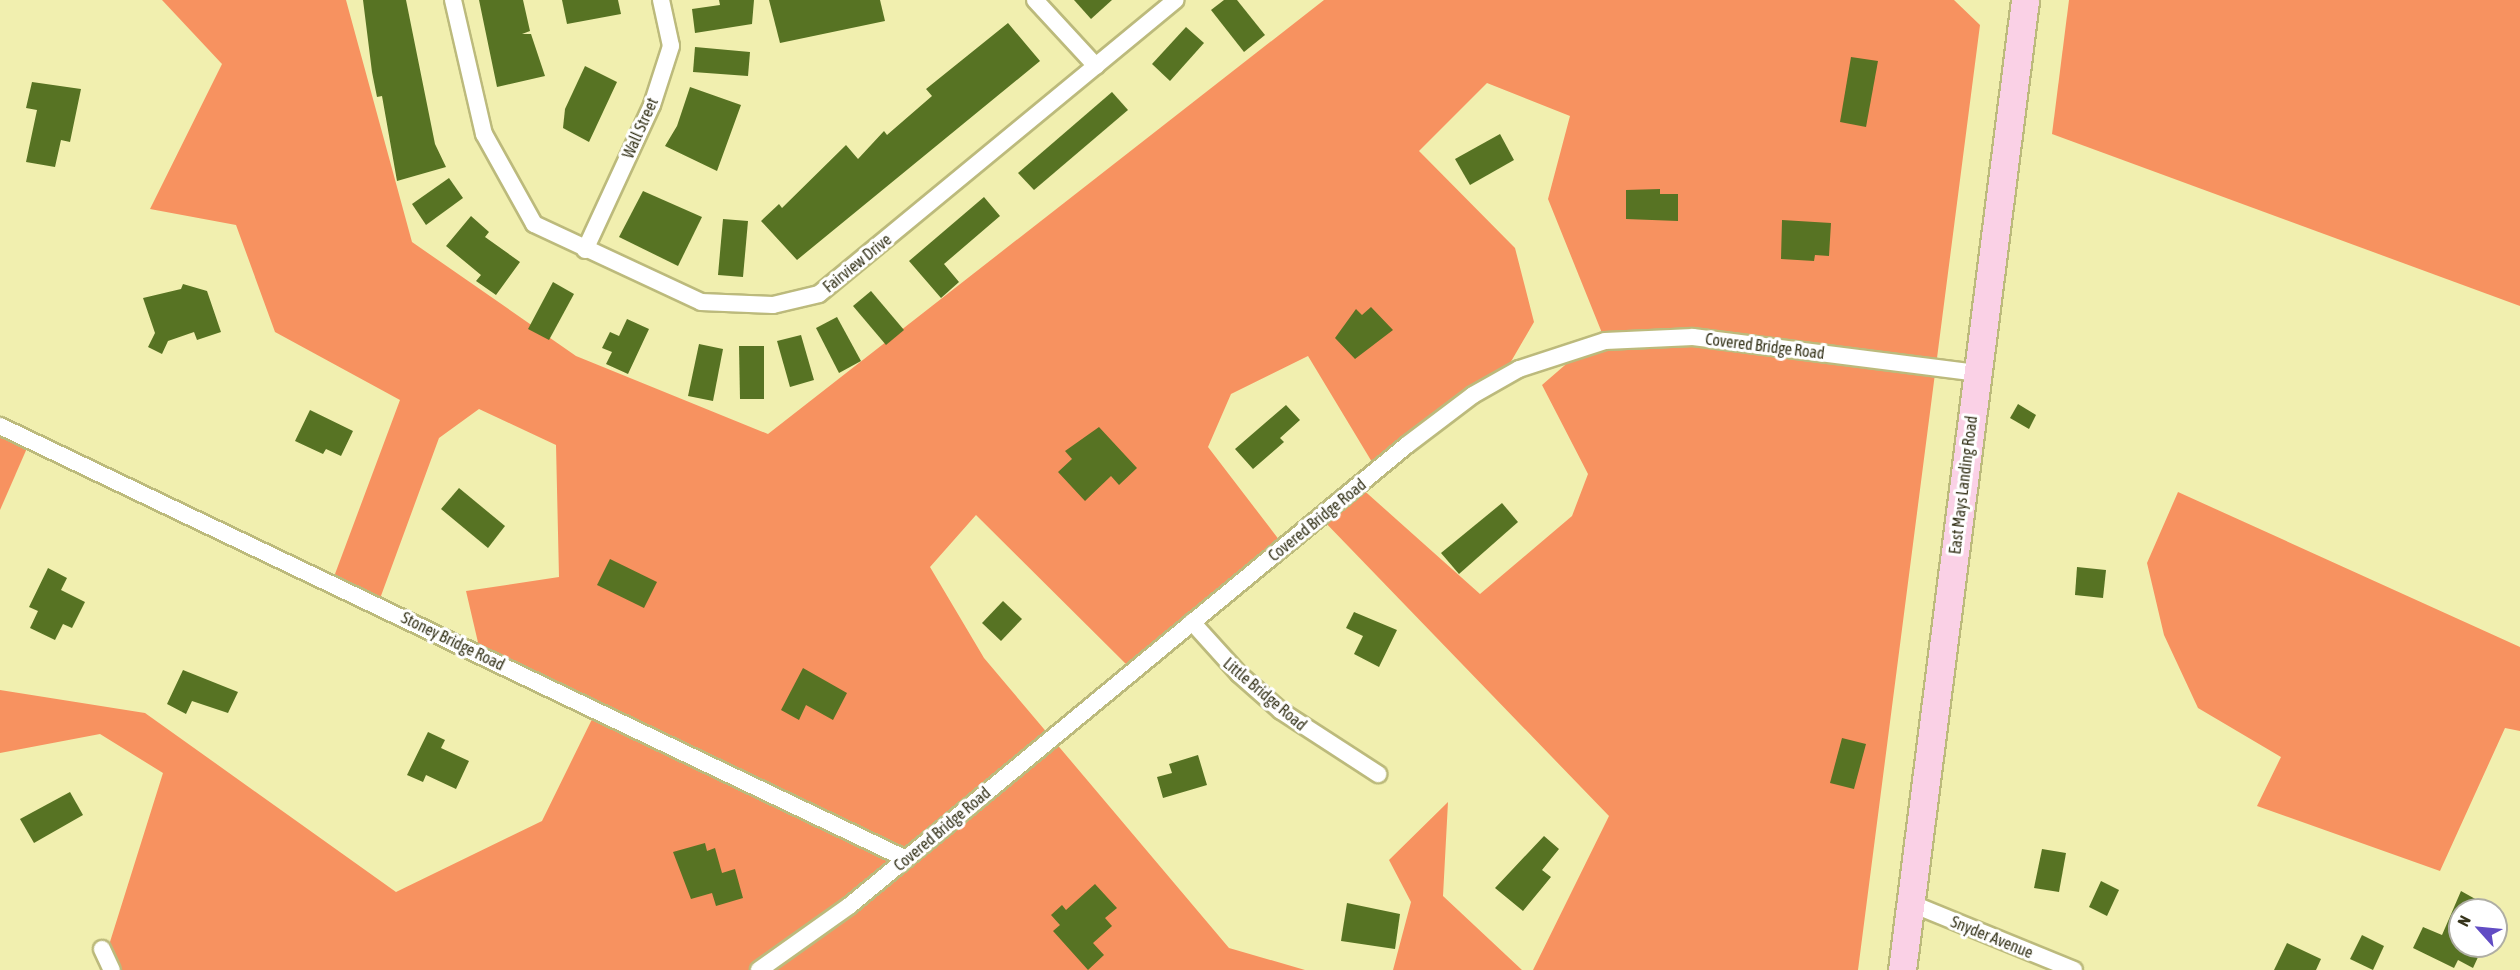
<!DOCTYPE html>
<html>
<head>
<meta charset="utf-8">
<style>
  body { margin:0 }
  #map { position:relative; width:2520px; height:970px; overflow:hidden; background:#f1efaf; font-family:"Asap Condensed",sans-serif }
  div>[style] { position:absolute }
  .forest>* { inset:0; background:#f79260 }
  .building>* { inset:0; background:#577323 }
  .roads { filter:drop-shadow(2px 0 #bcba7c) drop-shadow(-2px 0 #bcba7c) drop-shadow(0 2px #bcba7c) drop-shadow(0 -2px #bcba7c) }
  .minor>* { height:16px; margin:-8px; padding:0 8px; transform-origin:8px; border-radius:8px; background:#fff }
  .primary>* { height:27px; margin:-13.5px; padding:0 13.5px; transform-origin:13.5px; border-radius:13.5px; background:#fad1e6 }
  span { translate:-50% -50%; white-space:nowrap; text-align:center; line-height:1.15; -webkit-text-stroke:6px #fff; paint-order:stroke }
  .street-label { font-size:16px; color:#36341b }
  .north { position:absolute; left:2448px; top:898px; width:60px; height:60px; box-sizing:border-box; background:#fff; border:2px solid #afaea4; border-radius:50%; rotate:297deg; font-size:16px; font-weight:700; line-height:24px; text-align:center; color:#36341b }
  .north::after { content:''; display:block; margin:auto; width:21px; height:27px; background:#614cc4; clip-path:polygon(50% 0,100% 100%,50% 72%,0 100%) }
</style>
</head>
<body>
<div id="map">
  <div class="forest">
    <i style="clip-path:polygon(162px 0,346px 0,412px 242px,576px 356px,768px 434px,1324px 0,1954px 0,1980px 25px,1858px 970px,1533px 970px,1609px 816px,1320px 517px,1359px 486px,1480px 594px,1572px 516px,1588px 474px,1542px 385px,1602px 333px,1548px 199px,1570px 116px,1487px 83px,1419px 151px,1515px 248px,1534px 322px,1502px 377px,1378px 472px,1308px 356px,1231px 394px,1208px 447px,1280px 541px,1130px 668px,976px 515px,930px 567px,984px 658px,1229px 948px,1305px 970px,120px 970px,109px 945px,163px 773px,100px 734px,0 753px,0 690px,145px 713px,396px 892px,542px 821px,597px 709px,480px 651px,466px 591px,559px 577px,556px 445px,479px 409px,439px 438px,378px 604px,332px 582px,400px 400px,275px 332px,236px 225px,150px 209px,222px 64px)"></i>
    <i style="clip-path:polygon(2069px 0,2520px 0,2520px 306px,2052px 134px)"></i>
    <i style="clip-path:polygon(0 424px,31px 439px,0 510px)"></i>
    <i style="clip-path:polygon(2178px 492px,2520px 647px,2520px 731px,2505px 728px,2440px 871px,2257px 806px,2281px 757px,2198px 708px,2164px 635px,2147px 563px)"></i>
    <i style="clip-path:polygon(1448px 802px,1443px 896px,1522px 970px,1393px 970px,1411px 902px,1389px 860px)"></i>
  </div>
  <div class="building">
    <i style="clip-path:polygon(363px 0,406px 0,435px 144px,446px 167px,397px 181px,382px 96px,377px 97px,372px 72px)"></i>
    <i style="clip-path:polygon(479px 0,523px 0,530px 31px,522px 34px,531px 34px,545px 76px,497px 87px)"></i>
    <i style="clip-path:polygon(562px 0,618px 0,621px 14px,567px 24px)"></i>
    <i style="clip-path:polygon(719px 0,754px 0,752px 24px,695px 33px,692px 9px,720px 5px)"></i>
    <i style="clip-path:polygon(769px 0,880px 0,885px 21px,780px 43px)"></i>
    <i style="clip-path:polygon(1074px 0,1112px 0,1091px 19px)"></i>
    <i style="clip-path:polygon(1224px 0,1237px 0,1265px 35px,1244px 52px,1211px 10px)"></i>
    <i style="clip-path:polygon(1008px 23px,1040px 61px,797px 260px,761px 221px,779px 204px,782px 208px,846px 145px,858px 159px,884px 131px,887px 135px,932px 96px,926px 89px)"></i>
    <i style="clip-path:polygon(1186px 27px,1204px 43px,1170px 81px,1152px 64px)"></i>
    <i style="clip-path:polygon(695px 47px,750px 52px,748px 76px,693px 72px)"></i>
    <i style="clip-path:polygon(1851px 57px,1878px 61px,1866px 127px,1840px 122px)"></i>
    <i style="clip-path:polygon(585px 66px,617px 82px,589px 142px,563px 128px,565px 109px)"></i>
    <i style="clip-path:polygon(32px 82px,81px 89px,70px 142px,61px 140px,55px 167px,26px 162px,37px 110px,26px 108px)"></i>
    <i style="clip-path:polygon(690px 87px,741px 105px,717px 171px,665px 146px,677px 126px)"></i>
    <i style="clip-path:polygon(1112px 92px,1128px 110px,1034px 190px,1018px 173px)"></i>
    <i style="clip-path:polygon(1500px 134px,1514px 160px,1470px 185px,1455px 159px)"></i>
    <i style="clip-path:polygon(449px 178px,463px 198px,426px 225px,412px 204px)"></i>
    <i style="clip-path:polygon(1660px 189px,1660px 194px,1678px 194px,1678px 221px,1626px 219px,1626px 190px)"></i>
    <i style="clip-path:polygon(643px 191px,702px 217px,678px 266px,619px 237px)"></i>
    <i style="clip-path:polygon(984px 197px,1000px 216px,944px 264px,959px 282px,941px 298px,909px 261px)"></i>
    <i style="clip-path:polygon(471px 216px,489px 232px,485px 237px,520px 262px,496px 295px,476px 281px,481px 275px,446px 246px)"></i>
    <i style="clip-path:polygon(723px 219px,748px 221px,743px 277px,718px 275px)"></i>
    <i style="clip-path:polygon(1782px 220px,1831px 223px,1829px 256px,1815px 255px,1814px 261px,1781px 259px)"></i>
    <i style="clip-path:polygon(553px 282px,574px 294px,549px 340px,528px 329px)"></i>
    <i style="clip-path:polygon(183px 284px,207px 291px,221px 332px,197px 340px,194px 332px,168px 341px,162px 354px,148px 347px,155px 333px,143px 298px,181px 289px)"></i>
    <i style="clip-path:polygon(871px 291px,904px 330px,886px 345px,853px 306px)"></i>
    <i style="clip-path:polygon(1371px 307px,1393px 330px,1355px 359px,1335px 338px,1356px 309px,1362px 315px)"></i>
    <i style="clip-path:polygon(837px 317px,861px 361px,839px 373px,816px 328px)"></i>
    <i style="clip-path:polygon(627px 319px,649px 329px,628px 374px,606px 364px,612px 352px,602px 348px,610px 332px,619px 336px)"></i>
    <i style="clip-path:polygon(801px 335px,814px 380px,790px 387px,777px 341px)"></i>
    <i style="clip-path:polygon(699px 344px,723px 349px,713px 401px,688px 396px)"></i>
    <i style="clip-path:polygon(739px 346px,764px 346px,764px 399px,740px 399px)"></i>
    <i style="clip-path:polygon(2018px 404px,2036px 415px,2029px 429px,2010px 418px)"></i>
    <i style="clip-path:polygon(1286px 405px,1300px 420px,1280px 438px,1284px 442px,1253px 469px,1235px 449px)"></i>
    <i style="clip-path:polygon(310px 410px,353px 431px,341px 456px,326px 449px,323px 454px,295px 441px)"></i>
    <i style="clip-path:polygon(1099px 427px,1137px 468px,1119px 485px,1111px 476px,1085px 501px,1058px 472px,1072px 459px,1065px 451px)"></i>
    <i style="clip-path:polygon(459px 488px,505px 526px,488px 548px,441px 509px)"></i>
    <i style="clip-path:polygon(1502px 503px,1518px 522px,1459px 574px,1441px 553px)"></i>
    <i style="clip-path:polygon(610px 559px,657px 582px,644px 608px,597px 585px)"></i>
    <i style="clip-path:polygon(2077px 567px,2106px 570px,2103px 598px,2075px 595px)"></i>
    <i style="clip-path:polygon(48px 568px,67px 578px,61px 590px,85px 602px,72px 628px,63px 624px,55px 640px,30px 628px,38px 611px,29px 607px)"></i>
    <i style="clip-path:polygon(1003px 601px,1022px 619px,1001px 641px,982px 623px)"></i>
    <i style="clip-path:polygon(1354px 612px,1397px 630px,1379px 667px,1354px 654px,1363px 636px,1346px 628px)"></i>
    <i style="clip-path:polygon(803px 668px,847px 693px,833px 720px,806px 705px,799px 720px,781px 710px)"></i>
    <i style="clip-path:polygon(183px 670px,238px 692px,228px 713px,192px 701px,186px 714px,167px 704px)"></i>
    <i style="clip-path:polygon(428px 732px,445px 740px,441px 748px,469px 761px,456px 789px,426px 775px,423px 782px,407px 775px)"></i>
    <i style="clip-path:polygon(1842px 738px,1866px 744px,1854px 789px,1830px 783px)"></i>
    <i style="clip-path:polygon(1198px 755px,1207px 785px,1163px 798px,1157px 777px,1172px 773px,1169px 764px)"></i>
    <i style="clip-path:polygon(70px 792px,83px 815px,34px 843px,20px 819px)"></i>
    <i style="clip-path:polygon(1544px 836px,1559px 849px,1542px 870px,1551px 877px,1523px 911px,1495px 888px)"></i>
    <i style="clip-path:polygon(705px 843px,707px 851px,715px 848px,722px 873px,735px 869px,743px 898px,716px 906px,712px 893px,691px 899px,673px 852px)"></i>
    <i style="clip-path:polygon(2042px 849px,2066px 853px,2059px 892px,2034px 888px)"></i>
    <i style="clip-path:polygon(2101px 881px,2119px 890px,2107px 916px,2089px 907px)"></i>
    <i style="clip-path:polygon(1095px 884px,1117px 908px,1105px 918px,1112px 926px,1093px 943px,1104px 955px,1088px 970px,1053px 931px,1060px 925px,1051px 915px,1062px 905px,1066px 910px)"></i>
    <i style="clip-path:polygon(2461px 891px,2495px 910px,2460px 910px,2460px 946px,2479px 955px,2473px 968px,2458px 960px,2454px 968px,2413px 948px,2423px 927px,2442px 935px)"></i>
    <i style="clip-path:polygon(1347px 903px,1400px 914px,1395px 949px,1341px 941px)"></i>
    <i style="clip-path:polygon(2362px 935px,2384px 946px,2373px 970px,2350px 959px)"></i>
    <i style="clip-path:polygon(2287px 943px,2321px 959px,2316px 970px,2274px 970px)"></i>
  </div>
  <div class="roads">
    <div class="minor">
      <i style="left:453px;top:0;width:138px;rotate:77deg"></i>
      <i style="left:484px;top:134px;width:103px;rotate:60.9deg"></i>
      <i style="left:534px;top:224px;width:184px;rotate:25deg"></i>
      <i style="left:701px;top:302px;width:72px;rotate:2.4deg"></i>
      <i style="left:773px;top:305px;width:47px;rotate:-13.4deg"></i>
      <i style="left:819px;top:294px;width:462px;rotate:-39.5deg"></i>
      <i style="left:1035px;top:0;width:90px;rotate:47.3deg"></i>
      <i style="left:585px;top:250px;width:160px;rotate:-65.2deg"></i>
      <i style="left:652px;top:105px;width:62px;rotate:-72.1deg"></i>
      <i style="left:671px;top:46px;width:47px;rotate:-102.3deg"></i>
      <i style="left:0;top:426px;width:1004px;rotate:25.54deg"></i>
      <i style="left:1192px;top:622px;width:70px;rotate:47.9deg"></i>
      <i style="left:1239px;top:674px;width:56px;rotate:41.4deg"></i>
      <i style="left:1281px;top:711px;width:116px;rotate:33deg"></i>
      <i style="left:1910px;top:903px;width:177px;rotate:22.2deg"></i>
      <i style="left:102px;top:949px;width:23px;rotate:65deg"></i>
      <i style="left:759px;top:970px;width:110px;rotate:-35.4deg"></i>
      <i style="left:849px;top:906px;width:724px;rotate:-39.56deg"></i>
      <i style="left:1407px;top:445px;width:83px;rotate:-37.1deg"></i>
      <i style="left:1473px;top:395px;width:53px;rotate:-29.5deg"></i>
      <i style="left:1519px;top:369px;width:90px;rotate:-18deg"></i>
      <i style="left:1605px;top:341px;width:88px;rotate:-2.6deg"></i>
      <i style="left:1693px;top:337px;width:286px;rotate:7.2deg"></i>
    </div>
    <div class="primary">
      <i style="left:1902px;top:970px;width:978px;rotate:-82.77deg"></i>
    </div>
  </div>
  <div class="street-label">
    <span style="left:640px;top:128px;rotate:-66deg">Wall Street</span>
    <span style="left:857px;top:263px;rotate:-39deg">Fairview Drive</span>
    <span style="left:1765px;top:346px;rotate:7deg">Covered Bridge Road</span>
    <span style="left:1963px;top:485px;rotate:-83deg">East Mays Landing Road</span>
    <span style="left:1317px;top:520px;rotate:-39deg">Covered Bridge Road</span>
    <span style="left:453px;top:641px;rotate:26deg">Stoney Bridge Road</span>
    <span style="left:1265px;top:694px;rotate:40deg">Little Bridge Road</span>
    <span style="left:942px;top:829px;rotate:-40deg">Covered Bridge Road</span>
    <span style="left:1992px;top:937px;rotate:22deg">Snyder Avenue</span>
  </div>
  <div class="north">N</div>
</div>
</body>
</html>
